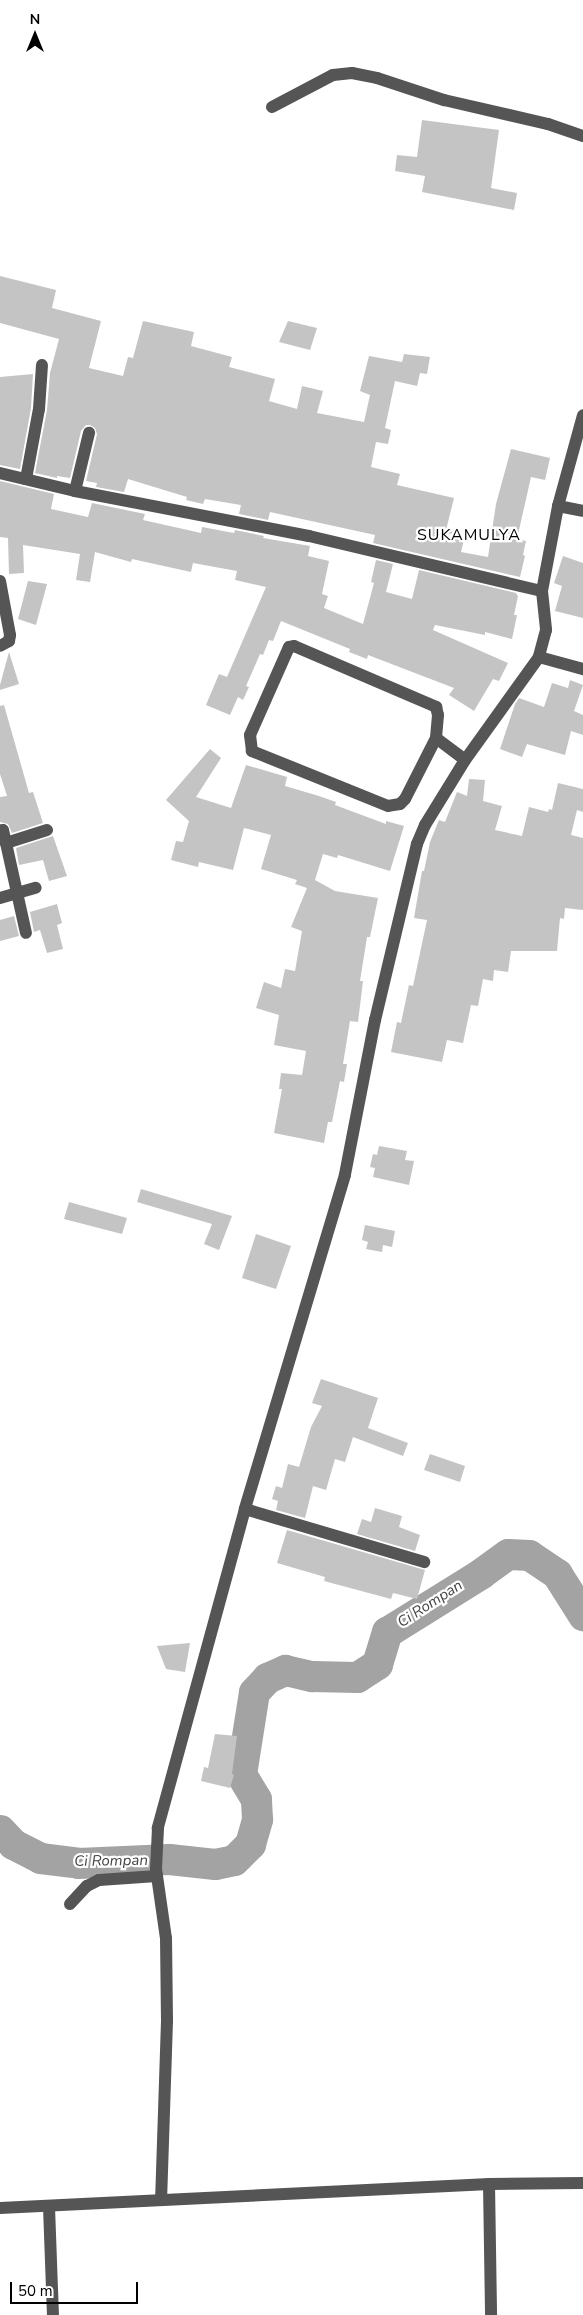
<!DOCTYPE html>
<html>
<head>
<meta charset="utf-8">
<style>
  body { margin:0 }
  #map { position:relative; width:583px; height:2315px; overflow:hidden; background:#fff; font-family:"Nunito Sans",sans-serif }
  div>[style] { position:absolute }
  .river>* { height:31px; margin:-15.5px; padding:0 15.5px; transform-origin:15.5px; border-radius:15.5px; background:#a3a3a3 }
  .building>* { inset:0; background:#c4c4c4 }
  .minor>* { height:12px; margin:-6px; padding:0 6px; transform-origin:6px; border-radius:6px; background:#555 }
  span { translate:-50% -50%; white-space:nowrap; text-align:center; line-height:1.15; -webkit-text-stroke:4.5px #fff; paint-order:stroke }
  .water-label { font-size:15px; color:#444; font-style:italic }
  .quarter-label { font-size:16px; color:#000; letter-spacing:1px }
  .north { position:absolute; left:10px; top:10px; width:50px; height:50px; -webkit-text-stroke:4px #fff; paint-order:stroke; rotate:0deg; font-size:14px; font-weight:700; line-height:20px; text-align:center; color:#000 }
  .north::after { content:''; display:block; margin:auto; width:18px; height:22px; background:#000; clip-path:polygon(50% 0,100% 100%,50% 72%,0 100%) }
  .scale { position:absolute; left:10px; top:2282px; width:128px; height:22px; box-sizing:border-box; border:2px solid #000; border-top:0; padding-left:6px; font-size:15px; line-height:18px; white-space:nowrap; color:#000; -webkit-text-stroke:4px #fff; paint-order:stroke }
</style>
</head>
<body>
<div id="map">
  <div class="river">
    <i style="left:0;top:1830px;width:19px;rotate:47deg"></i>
    <i style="left:13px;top:1844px;width:30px;rotate:27deg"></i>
    <i style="left:40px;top:1858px;width:38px;rotate:7deg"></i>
    <i style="left:78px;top:1863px;width:91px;rotate:-2.5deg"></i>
    <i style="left:169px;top:1859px;width:46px;rotate:6.2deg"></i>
    <i style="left:215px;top:1864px;width:19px;rotate:-12deg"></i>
    <i style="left:234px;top:1860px;width:23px;rotate:-45deg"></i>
    <i style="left:250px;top:1844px;width:26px;rotate:-74deg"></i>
    <i style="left:257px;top:1819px;width:20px;rotate:-93deg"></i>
    <i style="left:256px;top:1799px;width:29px;rotate:-121deg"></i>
    <i style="left:241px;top:1774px;width:83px;rotate:-81deg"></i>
    <i style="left:254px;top:1692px;width:19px;rotate:-47deg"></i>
    <i style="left:267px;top:1678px;width:20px;rotate:-24deg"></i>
    <i style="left:285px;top:1670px;width:28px;rotate:13deg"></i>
    <i style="left:312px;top:1676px;width:45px;rotate:1.3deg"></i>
    <i style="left:357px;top:1677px;width:24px;rotate:-33deg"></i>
    <i style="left:377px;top:1664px;width:34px;rotate:-73deg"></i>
    <i style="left:387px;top:1632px;width:110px;rotate:-31.9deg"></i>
    <i style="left:480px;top:1574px;width:34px;rotate:-36deg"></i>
    <i style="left:508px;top:1554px;width:21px;rotate:3deg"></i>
    <i style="left:529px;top:1555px;width:34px;rotate:34deg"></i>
    <i style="left:557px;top:1574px;width:49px;rotate:57.6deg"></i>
  </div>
  <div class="building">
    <i style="clip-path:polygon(422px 120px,499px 130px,491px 188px,517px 193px,514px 210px,422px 192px,425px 176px,395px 171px,397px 155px,417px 157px)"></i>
    <i style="clip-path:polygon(0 276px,56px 290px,52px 308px,101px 321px,89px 368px,123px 376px,128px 357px,133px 358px,143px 321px,194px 332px,191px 346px,232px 357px,229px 367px,275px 379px,269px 401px,297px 409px,302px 386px,323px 391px,317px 413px,364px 422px,370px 395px,360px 391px,369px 356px,402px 362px,404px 354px,430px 357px,427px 374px,420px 373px,417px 386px,395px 381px,385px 428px,391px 430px,388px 444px,376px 442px,371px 467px,400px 474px,397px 485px,454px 498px,446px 530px,465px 535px,461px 552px,488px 557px,496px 504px,511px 449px,550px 458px,545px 480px,531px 477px,517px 539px,526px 541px,523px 555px,525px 556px,520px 577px,373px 543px,375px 535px,270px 512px,268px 520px,239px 514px,241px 505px,205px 499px,203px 504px,186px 500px,187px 497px,128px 479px,124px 492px,96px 487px,97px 483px,86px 481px,97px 434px,95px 428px,90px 425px,86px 425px,81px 431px,70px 478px,57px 476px,57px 478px,35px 473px,47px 410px,50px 373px,59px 339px,0 323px)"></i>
    <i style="clip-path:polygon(288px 321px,317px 328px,310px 350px,279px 342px)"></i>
    <i style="clip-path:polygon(33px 374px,31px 408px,20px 469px,0 465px,0 377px)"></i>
    <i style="clip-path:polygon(0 481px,54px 494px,51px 509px,88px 517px,92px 503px,145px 514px,143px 520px,201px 533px,202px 527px,234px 533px,235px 530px,264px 536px,263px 538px,310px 546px,308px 556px,329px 561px,322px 594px,328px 596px,324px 608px,363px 624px,374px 583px,371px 582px,376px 560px,393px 564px,386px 592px,412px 599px,419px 570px,516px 593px,518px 596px,514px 615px,517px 615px,512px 639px,485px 632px,485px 635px,435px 625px,433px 630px,508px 663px,499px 681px,493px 679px,474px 711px,449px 695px,454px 688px,368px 655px,367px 659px,349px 652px,350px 649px,281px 621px,273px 641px,269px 640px,263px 655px,260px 654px,246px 686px,249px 687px,243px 700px,238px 697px,230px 715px,206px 705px,219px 674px,227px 677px,266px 587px,235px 580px,237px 571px,193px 563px,191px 572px,132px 559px,131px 562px,95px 552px,90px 582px,76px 580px,80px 554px,23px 545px,24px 573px,9px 574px,8px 538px,0 537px)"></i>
    <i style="clip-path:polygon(563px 556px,583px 563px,583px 618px,555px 611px,562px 586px,554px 583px)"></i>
    <i style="clip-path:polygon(28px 581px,47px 584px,36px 625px,18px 619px)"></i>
    <i style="clip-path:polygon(9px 652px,19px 684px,0 690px,0 685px)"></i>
    <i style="clip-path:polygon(570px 680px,583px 685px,574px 711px,583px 715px,583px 735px,571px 731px,565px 755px,527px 744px,522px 757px,500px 749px,515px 704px,519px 698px,544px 707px,552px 683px,568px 688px)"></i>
    <i style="clip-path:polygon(4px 705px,29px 793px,33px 792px,43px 823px,12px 833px,8px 824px,0 822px,0 797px,7px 796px,0 774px,0 706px)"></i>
    <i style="clip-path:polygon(210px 749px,221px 758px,196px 797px,231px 808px,246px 765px,287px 777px,285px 786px,319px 796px,336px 802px,335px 805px,386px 824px,386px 821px,404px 826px,390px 871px,338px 855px,337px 858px,323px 854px,315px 880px,335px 891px,378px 898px,370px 937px,367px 937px,360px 981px,363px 981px,358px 1022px,350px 1021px,343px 1064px,347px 1064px,344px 1082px,340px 1081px,332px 1122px,328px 1122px,324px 1143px,274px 1133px,282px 1089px,279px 1089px,281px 1073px,302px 1075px,306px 1051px,274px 1045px,279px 1015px,256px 1008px,264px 982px,281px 988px,285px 969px,295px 971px,302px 931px,291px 927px,307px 888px,295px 884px,297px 880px,261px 869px,271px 835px,244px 828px,233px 870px,199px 862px,198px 867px,171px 860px,176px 841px,183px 842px,189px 821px,166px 800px)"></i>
    <i style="clip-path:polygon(469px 779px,485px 780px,483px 801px,502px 806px,495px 830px,522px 836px,529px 807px,548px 812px,549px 809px,552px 810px,558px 783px,583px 789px,583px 812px,577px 810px,571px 835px,583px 838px,583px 910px,565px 908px,564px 919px,560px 918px,557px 951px,511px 951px,508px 972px,494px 970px,493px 981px,483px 979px,478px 1006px,471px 1005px,463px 1043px,447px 1040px,442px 1062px,391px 1052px,397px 1022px,401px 1023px,409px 985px,413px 986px,427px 920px,414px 918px,422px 871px,424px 871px,430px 842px,439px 820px,445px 822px,457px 792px,467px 796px)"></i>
    <i style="clip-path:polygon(53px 836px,67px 876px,49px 881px,43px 860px,19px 865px,16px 848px)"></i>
    <i style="clip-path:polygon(57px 904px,62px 923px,57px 925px,63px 949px,47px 953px,40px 930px,34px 932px,30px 912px)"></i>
    <i style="clip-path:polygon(14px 916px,19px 936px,0 941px,0 920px)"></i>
    <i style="clip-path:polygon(379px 1146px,407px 1151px,405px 1160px,414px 1161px,409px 1185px,373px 1177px,375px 1168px,370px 1167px,373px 1154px,377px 1155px)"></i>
    <i style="clip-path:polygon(141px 1189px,232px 1216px,219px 1250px,204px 1244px,212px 1224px,137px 1202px)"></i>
    <i style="clip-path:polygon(69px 1202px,127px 1218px,122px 1234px,64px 1219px)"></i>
    <i style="clip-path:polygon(365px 1225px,395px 1231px,392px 1247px,383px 1245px,382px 1252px,366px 1249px,368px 1242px,362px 1240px)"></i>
    <i style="clip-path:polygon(256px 1234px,291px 1246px,276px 1289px,242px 1278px)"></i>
    <i style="clip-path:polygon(321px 1379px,378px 1398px,368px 1428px,408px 1443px,403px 1456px,353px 1437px,345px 1462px,335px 1459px,326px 1490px,313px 1486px,305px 1518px,276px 1510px,278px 1501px,272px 1499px,276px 1486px,282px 1488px,288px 1464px,299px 1467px,311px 1427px,322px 1406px,312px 1403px)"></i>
    <i style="clip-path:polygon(430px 1454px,465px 1466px,460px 1482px,424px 1470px)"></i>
    <i style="clip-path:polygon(375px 1508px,402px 1516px,399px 1527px,420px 1535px,415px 1551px,357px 1534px,362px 1519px,371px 1522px)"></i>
    <i style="clip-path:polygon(287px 1530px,425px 1570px,417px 1599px,393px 1593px,391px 1599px,324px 1581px,325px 1577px,277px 1563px)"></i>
    <i style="clip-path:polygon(190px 1643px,185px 1672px,166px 1669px,157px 1646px)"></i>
    <i style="clip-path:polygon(215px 1734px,237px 1736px,232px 1774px,234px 1775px,230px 1788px,201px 1781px,204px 1767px,208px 1768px)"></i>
  </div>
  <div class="minor">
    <i style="left:272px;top:107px;width:69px;rotate:-27.7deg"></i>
    <i style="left:333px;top:75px;width:19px;rotate:-6deg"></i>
    <i style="left:352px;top:73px;width:25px;rotate:11deg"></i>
    <i style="left:377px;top:78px;width:71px;rotate:18.2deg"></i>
    <i style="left:444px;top:100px;width:107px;rotate:13deg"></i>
    <i style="left:548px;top:124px;width:37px;rotate:19deg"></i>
    <i style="left:0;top:473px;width:77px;rotate:13.5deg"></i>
    <i style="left:75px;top:491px;width:238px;rotate:10.9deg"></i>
    <i style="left:309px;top:536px;width:239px;rotate:13.3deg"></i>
    <i style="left:542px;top:591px;width:39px;rotate:84deg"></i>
    <i style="left:546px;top:630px;width:28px;rotate:105deg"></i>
    <i style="left:539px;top:657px;width:127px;rotate:125.7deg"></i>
    <i style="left:465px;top:760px;width:76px;rotate:121.6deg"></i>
    <i style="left:425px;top:825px;width:21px;rotate:113deg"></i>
    <i style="left:417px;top:844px;width:181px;rotate:103.4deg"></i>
    <i style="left:375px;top:1020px;width:158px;rotate:101deg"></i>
    <i style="left:345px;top:1175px;width:349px;rotate:106.7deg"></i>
    <i style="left:245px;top:1509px;width:331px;rotate:105.3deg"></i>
    <i style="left:158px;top:1828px;width:41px;rotate:92.8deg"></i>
    <i style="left:156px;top:1869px;width:70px;rotate:81.8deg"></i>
    <i style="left:166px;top:1938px;width:83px;rotate:89.3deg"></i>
    <i style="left:167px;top:2021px;width:178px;rotate:91.9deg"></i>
    <i style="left:26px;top:479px;width:71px;rotate:-79.5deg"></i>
    <i style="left:39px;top:409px;width:44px;rotate:-86.1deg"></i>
    <i style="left:75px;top:491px;width:60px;rotate:-76.4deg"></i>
    <i style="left:558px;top:506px;width:25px;rotate:11deg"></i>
    <i style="left:0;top:581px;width:55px;rotate:79.5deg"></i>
    <i style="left:10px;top:635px;width:6px;rotate:99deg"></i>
    <i style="left:9px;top:641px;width:10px;rotate:151deg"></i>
    <i style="left:542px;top:591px;width:86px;rotate:-79.3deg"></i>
    <i style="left:558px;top:506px;width:94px;rotate:-74.6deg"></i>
    <i style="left:294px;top:646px;width:155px;rotate:23.2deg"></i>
    <i style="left:436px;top:707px;width:8px;rotate:76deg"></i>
    <i style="left:438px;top:715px;width:23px;rotate:95deg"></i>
    <i style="left:436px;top:738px;width:68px;rotate:116.9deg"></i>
    <i style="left:405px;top:799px;width:7px;rotate:135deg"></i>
    <i style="left:400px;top:804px;width:12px;rotate:171deg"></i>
    <i style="left:388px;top:806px;width:147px;rotate:-158deg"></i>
    <i style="left:252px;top:751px;width:16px;rotate:-97deg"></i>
    <i style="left:250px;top:735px;width:96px;rotate:-66.1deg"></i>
    <i style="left:289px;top:647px;width:5px;rotate:-11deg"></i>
    <i style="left:539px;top:657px;width:46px;rotate:15.3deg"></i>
    <i style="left:436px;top:738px;width:36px;rotate:37deg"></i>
    <i style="left:0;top:831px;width:3px;rotate:-18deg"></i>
    <i style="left:3px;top:830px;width:13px;rotate:77deg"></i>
    <i style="left:6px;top:843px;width:43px;rotate:-17.6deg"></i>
    <i style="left:6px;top:843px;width:92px;rotate:77.5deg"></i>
    <i style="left:0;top:898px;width:37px;rotate:-16deg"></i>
    <i style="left:245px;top:1509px;width:187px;rotate:16.5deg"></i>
    <i style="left:70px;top:1904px;width:25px;rotate:-47deg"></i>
    <i style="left:87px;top:1886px;width:13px;rotate:-27deg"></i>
    <i style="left:99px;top:1880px;width:58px;rotate:-3.9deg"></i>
    <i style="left:489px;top:2184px;width:131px;rotate:89.1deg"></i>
    <i style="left:49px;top:2207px;width:108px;rotate:87.9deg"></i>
    <i style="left:0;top:2208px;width:490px;rotate:-2.8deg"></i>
    <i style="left:489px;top:2184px;width:94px;rotate:-0.6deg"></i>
  </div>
  <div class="water-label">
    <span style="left:430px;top:1604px;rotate:-33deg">Ci Rompan</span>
    <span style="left:111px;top:1861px;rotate:-1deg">Ci Rompan</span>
  </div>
  <div class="quarter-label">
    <span style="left:469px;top:535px">SUKAMULYA</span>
  </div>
  <div class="north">N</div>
  <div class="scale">50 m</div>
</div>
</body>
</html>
